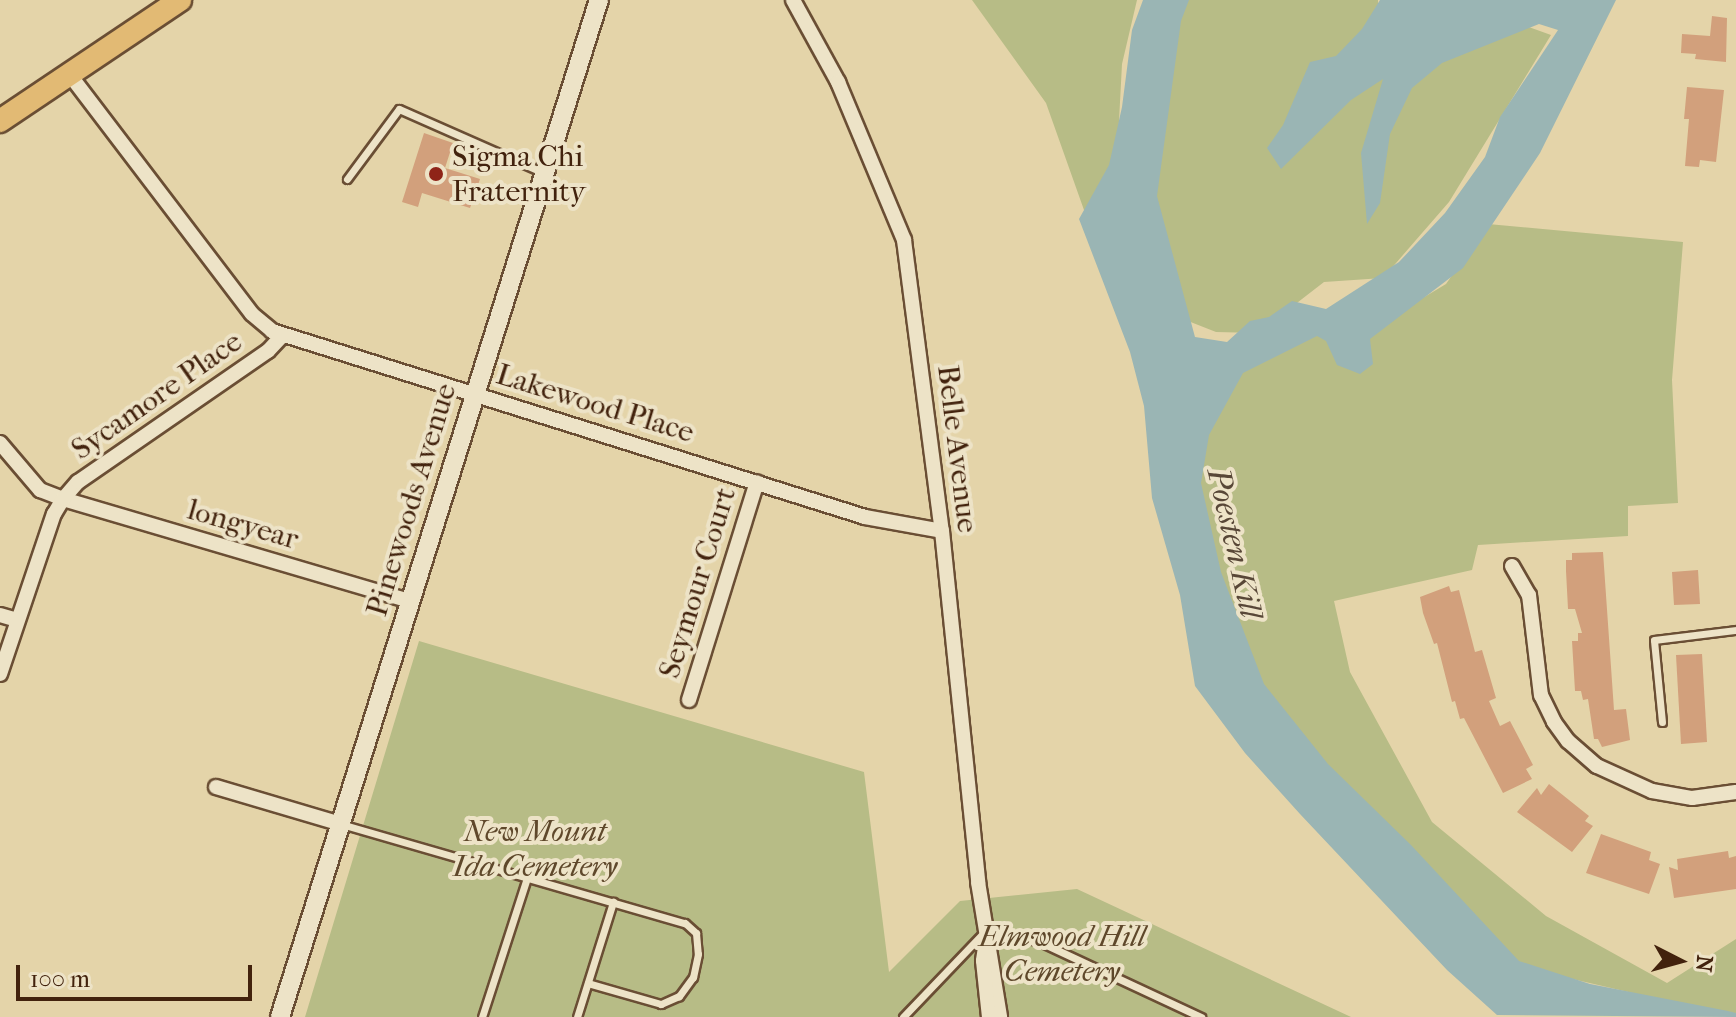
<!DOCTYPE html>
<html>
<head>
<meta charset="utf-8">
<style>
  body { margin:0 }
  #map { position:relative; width:1736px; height:1017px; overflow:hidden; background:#e4d4a9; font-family:"IM FELL French Canon",serif }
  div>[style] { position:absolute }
  .green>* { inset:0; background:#b7bc86 }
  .water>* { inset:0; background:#9ab5b4 }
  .building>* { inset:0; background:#d2a07c }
  .roads { filter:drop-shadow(2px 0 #6a4e34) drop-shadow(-2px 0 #6a4e34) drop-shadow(0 2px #6a4e34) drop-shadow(0 -2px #6a4e34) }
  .service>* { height:7px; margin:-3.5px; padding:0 3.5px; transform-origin:3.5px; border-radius:3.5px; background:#ede3c7 }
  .minor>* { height:14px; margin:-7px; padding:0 7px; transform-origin:7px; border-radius:7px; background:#ede3c7 }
  .tertiary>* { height:18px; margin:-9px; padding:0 9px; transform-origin:9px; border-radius:9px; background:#ede3c7 }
  .primary>* { height:22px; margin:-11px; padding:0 11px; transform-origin:11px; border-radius:11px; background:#e2ba74 }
  .dots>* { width:22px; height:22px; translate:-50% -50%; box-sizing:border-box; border:4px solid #ede3c7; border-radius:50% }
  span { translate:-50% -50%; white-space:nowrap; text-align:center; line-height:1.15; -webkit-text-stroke:8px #ede3c7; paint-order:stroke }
  .poi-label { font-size:30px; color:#42220d }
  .left { translate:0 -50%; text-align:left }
  .street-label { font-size:30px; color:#42220d }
  .park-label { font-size:30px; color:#5f482b; font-style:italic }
  .water-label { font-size:32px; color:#584737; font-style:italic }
  .north { position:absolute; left:1640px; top:921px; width:80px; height:80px; -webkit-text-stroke:6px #ede3c7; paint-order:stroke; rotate:96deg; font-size:22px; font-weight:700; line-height:32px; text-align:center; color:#42220d }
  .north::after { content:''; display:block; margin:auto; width:28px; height:36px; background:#42220d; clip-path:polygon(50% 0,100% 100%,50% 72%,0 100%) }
  .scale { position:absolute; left:16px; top:965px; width:236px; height:36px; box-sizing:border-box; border:4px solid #42220d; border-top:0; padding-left:10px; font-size:24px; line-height:28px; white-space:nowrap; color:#42220d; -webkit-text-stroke:6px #ede3c7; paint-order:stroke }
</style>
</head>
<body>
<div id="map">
  <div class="green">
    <i style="clip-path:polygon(972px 0,1137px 0,1122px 64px,1116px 178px,1117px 303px,1046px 103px)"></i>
    <i style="clip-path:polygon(1186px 0,1378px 0,1381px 76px,1526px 26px,1551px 35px,1449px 202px,1383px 278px,1324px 282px,1258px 333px,1216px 332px,1155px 308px,1157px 134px,1174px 27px)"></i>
    <i style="clip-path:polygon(1488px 224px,1683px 242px,1672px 380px,1678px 503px,1628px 506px,1628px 536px,1478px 545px,1472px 570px,1334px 601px,1350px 672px,1432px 822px,1546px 916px,1667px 983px,1736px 939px,1736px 1017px,1508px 964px,1348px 804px,1257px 678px,1219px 583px,1198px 485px,1203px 432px,1239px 370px,1317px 333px,1368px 331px,1446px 284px)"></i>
    <i style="clip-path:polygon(419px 641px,864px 772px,889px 972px,960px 901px,1077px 889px,1351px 1017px,305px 1017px)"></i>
  </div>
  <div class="water">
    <i style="clip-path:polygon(1143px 0,1189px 0,1181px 21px,1157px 196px,1195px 337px,1227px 342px,1250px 321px,1269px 317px,1292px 301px,1326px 309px,1399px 262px,1445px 213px,1485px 157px,1500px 117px,1558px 30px,1539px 24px,1442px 63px,1412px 88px,1390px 134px,1380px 203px,1367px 224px,1361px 153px,1383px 79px,1351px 100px,1281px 169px,1267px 148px,1283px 125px,1310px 62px,1336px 56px,1362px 29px,1380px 0,1616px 0,1540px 153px,1463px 268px,1370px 339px,1373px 364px,1360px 374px,1337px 365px,1326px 341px,1317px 336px,1243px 373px,1209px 435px,1201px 483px,1221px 572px,1264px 684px,1328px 764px,1411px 845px,1519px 961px,1590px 984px,1728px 1011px,1736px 1013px,1736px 1017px,1497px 1015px,1447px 970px,1300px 814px,1245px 753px,1195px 686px,1180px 595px,1152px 498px,1144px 406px,1130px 352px,1079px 219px,1109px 165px,1122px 107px,1132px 30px)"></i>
  </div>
  <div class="building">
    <i style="clip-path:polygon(1712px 16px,1727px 18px,1726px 62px,1695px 59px,1696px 54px,1681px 53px,1682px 34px,1710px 36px)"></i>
    <i style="clip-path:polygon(1687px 87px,1724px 90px,1716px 162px,1700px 160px,1699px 167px,1685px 166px,1689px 119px,1684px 119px)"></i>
    <i style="clip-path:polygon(424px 133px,453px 143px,445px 168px,480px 179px,470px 208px,422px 193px,418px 207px,402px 202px)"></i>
    <i style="clip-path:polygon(1603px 552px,1614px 710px,1626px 709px,1630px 740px,1602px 747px,1598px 739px,1594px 739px,1588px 699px,1583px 700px,1581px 691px,1575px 691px,1572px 641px,1578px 641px,1578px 633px,1582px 633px,1575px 609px,1568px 609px,1566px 571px,1566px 560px,1572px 560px,1572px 553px)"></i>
    <i style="clip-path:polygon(1698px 570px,1700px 604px,1674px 605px,1672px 572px)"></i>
    <i style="clip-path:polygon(1449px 586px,1451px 592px,1459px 590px,1475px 652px,1482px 650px,1496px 698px,1489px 701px,1500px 726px,1510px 721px,1533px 765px,1526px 769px,1532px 779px,1503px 793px,1464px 718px,1460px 719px,1455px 701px,1452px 702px,1437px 643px,1434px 644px,1423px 613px,1420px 597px)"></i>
    <i style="clip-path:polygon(1702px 654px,1707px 742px,1681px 744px,1676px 655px)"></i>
    <i style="clip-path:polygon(1549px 784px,1589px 816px,1585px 821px,1593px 826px,1572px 852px,1517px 812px,1537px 788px,1541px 795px)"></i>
    <i style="clip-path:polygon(1601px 834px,1651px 852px,1649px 860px,1660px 864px,1649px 894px,1586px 873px)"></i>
    <i style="clip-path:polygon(1728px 851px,1729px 858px,1736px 856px,1736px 889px,1674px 898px,1669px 867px,1678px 870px,1677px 859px)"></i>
  </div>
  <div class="roads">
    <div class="service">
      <i style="left:347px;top:179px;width:87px;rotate:-53.4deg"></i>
      <i style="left:399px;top:109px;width:158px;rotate:23.8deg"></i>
      <i style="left:1662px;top:722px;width:82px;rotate:-95.6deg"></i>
      <i style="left:1654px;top:640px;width:83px;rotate:-7deg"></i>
      <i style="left:341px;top:824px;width:358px;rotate:16.1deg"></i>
      <i style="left:685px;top:923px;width:15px;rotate:42deg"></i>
      <i style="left:696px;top:933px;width:21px;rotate:85deg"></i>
      <i style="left:698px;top:954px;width:24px;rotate:102deg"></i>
      <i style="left:693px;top:977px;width:24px;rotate:126deg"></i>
      <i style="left:679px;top:996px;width:20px;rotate:156deg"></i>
      <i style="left:661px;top:1004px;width:76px;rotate:-164deg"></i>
      <i style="left:482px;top:1017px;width:146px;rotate:-72.1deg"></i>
      <i style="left:577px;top:1017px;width:121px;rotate:-72.6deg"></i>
      <i style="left:903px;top:1017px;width:123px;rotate:-46.3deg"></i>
      <i style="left:988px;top:928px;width:54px;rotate:15.1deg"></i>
      <i style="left:1040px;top:942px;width:178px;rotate:25deg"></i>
    </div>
    <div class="minor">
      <i style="left:793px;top:0;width:94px;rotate:61.2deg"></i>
      <i style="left:838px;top:82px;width:171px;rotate:67.3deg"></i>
      <i style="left:904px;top:240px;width:293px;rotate:82.6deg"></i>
      <i style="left:942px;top:531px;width:353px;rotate:84.1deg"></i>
      <i style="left:978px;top:882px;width:137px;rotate:80.7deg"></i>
      <i style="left:70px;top:75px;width:300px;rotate:52.7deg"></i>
      <i style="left:252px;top:314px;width:26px;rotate:40deg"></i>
      <i style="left:272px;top:331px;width:621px;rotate:17.41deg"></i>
      <i style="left:865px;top:517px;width:78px;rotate:10.3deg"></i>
      <i style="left:0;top:443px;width:62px;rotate:49.6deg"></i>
      <i style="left:40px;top:490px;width:25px;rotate:21deg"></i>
      <i style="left:63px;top:499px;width:361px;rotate:16.4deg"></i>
      <i style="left:1512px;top:566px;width:34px;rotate:60deg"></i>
      <i style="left:1529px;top:595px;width:101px;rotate:83.2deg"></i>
      <i style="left:1541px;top:695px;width:30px;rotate:64deg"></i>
      <i style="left:1554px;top:722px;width:24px;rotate:54deg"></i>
      <i style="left:1568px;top:741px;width:38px;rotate:41deg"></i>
      <i style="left:1597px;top:766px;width:60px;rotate:24.4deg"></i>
      <i style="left:1652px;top:791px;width:41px;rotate:9.9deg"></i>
      <i style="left:1692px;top:798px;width:44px;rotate:-7.8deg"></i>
      <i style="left:0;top:615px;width:18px;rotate:16deg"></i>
      <i style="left:0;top:674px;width:169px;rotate:-71.4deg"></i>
      <i style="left:54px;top:514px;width:17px;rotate:-59deg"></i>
      <i style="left:63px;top:499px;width:23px;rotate:-49deg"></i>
      <i style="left:78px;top:482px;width:231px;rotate:-34.6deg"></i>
      <i style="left:268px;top:351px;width:21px;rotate:-47deg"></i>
      <i style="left:689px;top:700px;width:228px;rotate:-72.7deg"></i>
      <i style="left:216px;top:787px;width:130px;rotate:16.5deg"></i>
      <i style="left:986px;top:941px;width:20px;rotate:99deg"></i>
      <i style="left:983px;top:961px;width:56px;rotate:83.9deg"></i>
    </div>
    <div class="tertiary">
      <i style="left:280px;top:1017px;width:1066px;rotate:-72.59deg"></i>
    </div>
    <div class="primary">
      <i style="left:0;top:121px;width:217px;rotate:-33.9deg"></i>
    </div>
  </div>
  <div class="dots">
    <i style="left:436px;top:174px;background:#8f2418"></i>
  </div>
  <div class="poi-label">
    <span class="left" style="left:452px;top:174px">Sigma Chi<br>Fraternity</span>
  </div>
  <div class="street-label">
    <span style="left:157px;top:396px;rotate:-35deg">Sycamore Place</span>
    <span style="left:595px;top:404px;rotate:17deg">Lakewood Place</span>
    <span style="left:957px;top:449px;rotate:83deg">Belle Avenue</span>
    <span style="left:412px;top:500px;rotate:-73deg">Pinewoods Avenue</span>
    <span style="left:243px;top:525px;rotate:16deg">longyear</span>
    <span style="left:698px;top:583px;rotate:-73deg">Seymour Court</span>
  </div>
  <div class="park-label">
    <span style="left:535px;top:849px">New Mount<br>Ida Cemetery</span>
    <span style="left:1062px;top:954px">Elmwood Hill<br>Cemetery</span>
  </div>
  <div class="water-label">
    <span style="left:1234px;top:543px;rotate:77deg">Poesten Kill</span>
  </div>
  <div class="north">N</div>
  <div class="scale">100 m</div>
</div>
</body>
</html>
